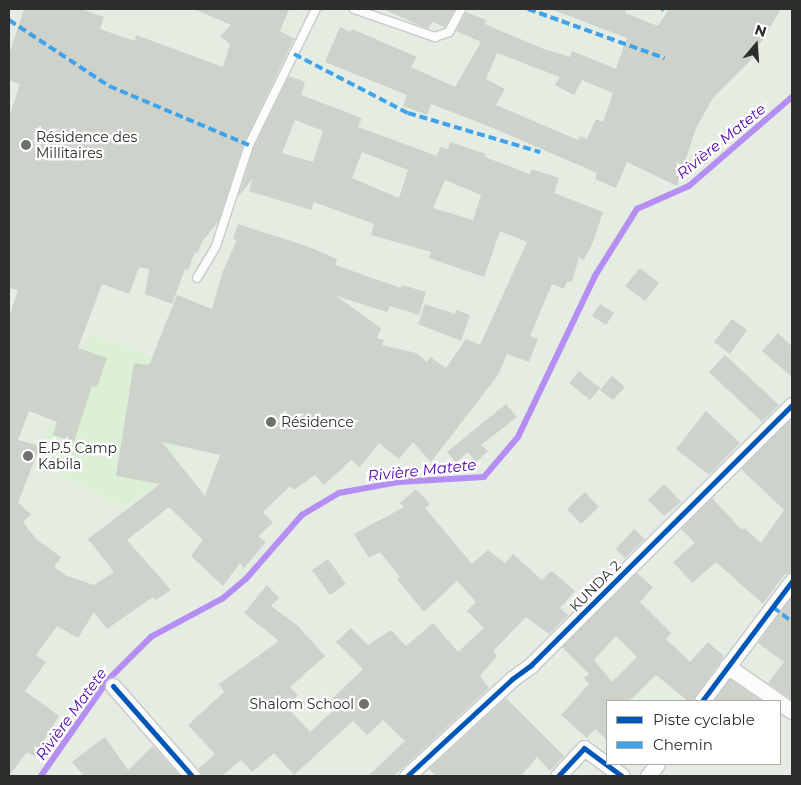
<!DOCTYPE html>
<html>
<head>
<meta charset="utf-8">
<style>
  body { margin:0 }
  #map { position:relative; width:801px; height:785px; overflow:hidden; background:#e5ece2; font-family:Montserrat,sans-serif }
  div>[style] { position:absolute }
  .education>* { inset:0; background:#dcf0d6 }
  .stream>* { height:5.5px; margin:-2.75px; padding:0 2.75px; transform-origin:2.75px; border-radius:2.75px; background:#b58ef4 }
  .building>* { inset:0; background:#cdd2cb }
  .roads { filter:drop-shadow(1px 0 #c8c9c8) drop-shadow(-1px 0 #c8c9c8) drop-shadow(0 1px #c8c9c8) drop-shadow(0 -1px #c8c9c8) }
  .service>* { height:8px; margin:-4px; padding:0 4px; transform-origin:4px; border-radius:4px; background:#fbfcfb }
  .minor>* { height:15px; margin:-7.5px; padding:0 7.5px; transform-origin:7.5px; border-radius:7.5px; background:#fbfcfb }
  .quiet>* { height:4px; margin-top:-2px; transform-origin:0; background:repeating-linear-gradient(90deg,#3ea3eb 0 8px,transparent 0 12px) }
  .cycleway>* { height:5px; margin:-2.5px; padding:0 2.5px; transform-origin:2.5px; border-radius:2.5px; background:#0057b8 }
  .dots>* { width:14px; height:14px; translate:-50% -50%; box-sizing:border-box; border:2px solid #fff; border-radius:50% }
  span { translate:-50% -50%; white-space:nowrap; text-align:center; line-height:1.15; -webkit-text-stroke:4.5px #fff; paint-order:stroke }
  .poi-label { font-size:14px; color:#2d2d2d }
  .left { translate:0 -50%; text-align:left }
  .right { translate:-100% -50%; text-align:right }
  .street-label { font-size:14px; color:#2d2d2d }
  .water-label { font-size:15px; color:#5000ad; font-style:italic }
  .frame { position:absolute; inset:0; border:10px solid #2d2d2d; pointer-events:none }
  .legend { position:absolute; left:606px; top:700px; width:175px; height:65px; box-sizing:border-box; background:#fff; border:1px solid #ababab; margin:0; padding:6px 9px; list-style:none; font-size:15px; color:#2d2d2d }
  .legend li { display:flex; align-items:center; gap:10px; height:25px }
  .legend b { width:25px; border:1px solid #ababab }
  .north { position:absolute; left:731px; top:20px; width:50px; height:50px; -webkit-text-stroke:4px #fff; paint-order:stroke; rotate:18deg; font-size:14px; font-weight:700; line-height:20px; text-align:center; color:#2d2d2d }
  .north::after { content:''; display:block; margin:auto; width:18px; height:22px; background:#2d2d2d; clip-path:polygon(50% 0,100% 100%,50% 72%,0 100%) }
</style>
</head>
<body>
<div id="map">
  <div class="education">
    <i style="clip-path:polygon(90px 334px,179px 366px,175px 470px,124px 508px,35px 461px)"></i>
  </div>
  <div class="stream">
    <i style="left:41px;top:776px;width:118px;rotate:-55deg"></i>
    <i style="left:109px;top:679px;width:59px;rotate:-45deg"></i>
    <i style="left:151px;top:637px;width:81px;rotate:-28.2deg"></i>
    <i style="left:222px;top:599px;width:31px;rotate:-40deg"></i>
    <i style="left:246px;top:579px;width:85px;rotate:-48.8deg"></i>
    <i style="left:302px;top:515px;width:43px;rotate:-30.7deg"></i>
    <i style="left:339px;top:493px;width:61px;rotate:-10.4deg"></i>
    <i style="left:399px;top:482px;width:85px;rotate:-3.4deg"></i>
    <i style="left:484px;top:477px;width:52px;rotate:-49.6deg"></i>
    <i style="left:518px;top:437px;width:178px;rotate:-64.4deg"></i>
    <i style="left:595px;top:276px;width:79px;rotate:-57.9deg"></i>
    <i style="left:637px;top:209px;width:57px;rotate:-23.9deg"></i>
    <i style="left:689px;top:186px;width:136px;rotate:-40.8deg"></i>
  </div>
  <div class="building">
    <i style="clip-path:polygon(evenodd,24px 9px,81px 9px,104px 17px,100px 29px,135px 41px,136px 35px,223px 67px,230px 44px,220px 36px,231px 25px,194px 9px,289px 9px,280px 31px,294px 39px,244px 143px,218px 222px,202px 242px,198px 253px,195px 252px,188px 270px,185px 269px,172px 304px,145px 294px,149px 269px,139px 267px,129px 294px,102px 284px,78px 348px,107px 358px,97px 387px,92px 386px,74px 442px,53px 435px,57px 422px,29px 411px,18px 440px,40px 446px,18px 503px,31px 514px,23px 522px,36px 539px,61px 557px,54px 567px,67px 576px,94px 585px,114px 572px,88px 539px,160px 484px,116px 476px,134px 363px,149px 365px,177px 295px,212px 309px,223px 271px,237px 240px,233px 239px,238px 224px,309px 247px,337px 259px,335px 265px,401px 288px,402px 285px,426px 292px,419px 315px,390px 306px,387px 312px,336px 296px,381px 328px,377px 338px,384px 340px,382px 345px,416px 353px,427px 362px,430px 357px,446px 368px,466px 339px,480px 345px,527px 242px,500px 231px,484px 277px,429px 258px,431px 252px,371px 235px,374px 224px,314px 202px,311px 210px,249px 191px,253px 178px,238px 197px,254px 147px,289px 76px,305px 82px,301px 95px,362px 118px,358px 127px,437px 156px,440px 147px,448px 149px,450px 142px,486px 154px,485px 157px,530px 174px,532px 169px,559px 178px,554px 193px,603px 212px,593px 242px,584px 260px,579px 257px,572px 282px,567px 281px,564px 289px,552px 284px,530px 336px,538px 339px,529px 362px,507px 354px,498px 375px,431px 462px,413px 442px,399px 459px,379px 443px,360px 467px,351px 460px,324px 485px,315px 475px,294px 490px,290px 486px,263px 512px,273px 523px,258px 536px,266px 542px,244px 568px,240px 563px,223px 586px,191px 556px,203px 540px,169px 507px,127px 540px,171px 590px,156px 600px,153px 597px,107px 629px,94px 612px,78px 638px,57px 626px,36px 655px,46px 662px,25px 691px,59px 716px,34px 756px,27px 752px,9px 776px,9px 317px,18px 290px,9px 288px,9px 118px,20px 84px,9px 80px,9px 55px,24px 9px,295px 120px,323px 131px,313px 162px,282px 153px,295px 120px,24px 9px,362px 152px,408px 170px,399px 198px,352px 178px,362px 152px,24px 9px,445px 180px,481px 195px,473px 220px,433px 208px,445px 180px,24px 9px,162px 442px,220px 455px,205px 496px,162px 442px)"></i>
    <i style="clip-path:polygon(383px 9px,455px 9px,445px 27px,432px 22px,428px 29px)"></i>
    <i style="clip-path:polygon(evenodd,551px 9px,627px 9px,625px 13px,658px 26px,669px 9px,781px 9px,749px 62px,713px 98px,696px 128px,677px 186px,627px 162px,616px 188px,595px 179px,597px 173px,493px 128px,431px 104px,427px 115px,403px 106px,407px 95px,325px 62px,340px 27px,350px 32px,352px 29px,417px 57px,411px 67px,455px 87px,481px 42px,456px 31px,466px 12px,486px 20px,485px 24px,541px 48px,570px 57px,572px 51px,616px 69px,627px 38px,551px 9px,497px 53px,560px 77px,555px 85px,574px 95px,582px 80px,613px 93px,603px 122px,596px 119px,587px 139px,580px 136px,578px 140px,496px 105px,505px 89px,486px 79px,497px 53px)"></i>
    <i style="clip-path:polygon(640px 268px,659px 283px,645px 301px,625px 286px)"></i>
    <i style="clip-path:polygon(425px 304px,455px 314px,456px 310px,470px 315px,461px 341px,418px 324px)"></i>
    <i style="clip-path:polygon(600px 304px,614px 313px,606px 325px,592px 316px)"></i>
    <i style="clip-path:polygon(732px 319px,747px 330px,730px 354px,714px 342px)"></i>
    <i style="clip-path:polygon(778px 333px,792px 346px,792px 377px,762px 351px)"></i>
    <i style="clip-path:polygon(725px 355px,779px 405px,762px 422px,709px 372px)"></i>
    <i style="clip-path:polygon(579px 371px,600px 388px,590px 400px,569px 383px)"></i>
    <i style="clip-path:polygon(612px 376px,625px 387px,613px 400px,600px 390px)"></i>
    <i style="clip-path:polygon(506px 404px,517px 417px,481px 445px,488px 451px,476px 462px,468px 452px,456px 463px,447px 452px)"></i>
    <i style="clip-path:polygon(706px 411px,740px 443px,709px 475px,676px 449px)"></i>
    <i style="clip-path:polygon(792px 418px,792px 572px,784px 575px,763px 604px,716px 562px,692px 583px,673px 562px,695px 543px,681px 529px,712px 498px,742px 530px,744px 528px,761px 543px,784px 510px,741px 469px)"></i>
    <i style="clip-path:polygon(664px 484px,681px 502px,664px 516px,648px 500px)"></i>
    <i style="clip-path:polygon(416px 489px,430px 504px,425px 508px,472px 564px,488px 550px,505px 563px,513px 554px,542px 580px,551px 571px,558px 576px,575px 591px,560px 608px,568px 615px,549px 634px,526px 617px,493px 651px,497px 656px,480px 676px,489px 688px,394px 776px,368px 776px,405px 741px,383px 720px,367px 735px,353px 721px,294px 775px,274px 753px,252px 772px,241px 760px,222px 776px,201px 776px,198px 769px,215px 754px,188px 725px,224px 692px,219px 684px,279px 641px,244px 613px,267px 585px,279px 598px,271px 606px,297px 625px,325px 656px,290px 687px,298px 695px,286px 706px,310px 732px,339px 705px,332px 699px,363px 669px,336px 642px,351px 628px,368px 645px,391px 630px,406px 646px,433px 623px,458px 652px,484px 628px,467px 611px,476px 602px,457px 581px,424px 612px,397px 579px,400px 577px,380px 552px,369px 558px,354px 534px,404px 507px,400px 503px)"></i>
    <i style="clip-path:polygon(585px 492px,599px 507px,581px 524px,567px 509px)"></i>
    <i style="clip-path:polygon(634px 529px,645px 539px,625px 558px,616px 549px)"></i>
    <i style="clip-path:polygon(328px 559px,346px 584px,330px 595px,312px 570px)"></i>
    <i style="clip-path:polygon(evenodd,637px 573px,653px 587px,640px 602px,671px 633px,666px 639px,690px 662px,708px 642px,724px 656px,693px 701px,688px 701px,656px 675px,629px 701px,607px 701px,607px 740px,595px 729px,587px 738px,561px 715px,589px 684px,584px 678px,589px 674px,562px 647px,637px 573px,616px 636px,637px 657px,612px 682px,594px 660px,616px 636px)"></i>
    <i style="clip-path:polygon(792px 596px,792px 700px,768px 683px,784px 662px,758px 643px)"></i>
    <i style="clip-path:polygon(730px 679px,762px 701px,714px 701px)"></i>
    <i style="clip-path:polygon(506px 698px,564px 756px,550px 771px,537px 757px,521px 776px,436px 776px,429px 769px)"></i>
    <i style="clip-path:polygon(105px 737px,128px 770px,153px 746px,180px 776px,84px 776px,72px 762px)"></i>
  </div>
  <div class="roads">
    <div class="service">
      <i style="left:354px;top:9px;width:86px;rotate:19.1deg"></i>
      <i style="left:435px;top:37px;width:15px;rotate:-20deg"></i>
      <i style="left:449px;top:32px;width:26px;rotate:-62deg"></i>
      <i style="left:197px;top:278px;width:37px;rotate:-59deg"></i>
      <i style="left:216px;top:246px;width:106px;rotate:-71.9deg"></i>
      <i style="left:249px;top:145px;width:152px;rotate:-63.8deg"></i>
    </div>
    <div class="minor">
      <i style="left:727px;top:666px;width:62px;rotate:34.5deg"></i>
      <i style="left:113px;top:686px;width:120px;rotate:48.7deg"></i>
      <i style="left:702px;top:701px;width:150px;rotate:-53.1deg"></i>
      <i style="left:780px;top:703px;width:14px;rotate:34deg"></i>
      <i style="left:407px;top:776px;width:143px;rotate:-42.7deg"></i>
      <i style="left:512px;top:679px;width:24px;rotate:-36deg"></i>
      <i style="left:531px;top:665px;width:368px;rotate:-44.9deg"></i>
      <i style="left:558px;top:776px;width:38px;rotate:-47deg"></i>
      <i style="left:584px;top:748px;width:47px;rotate:36.4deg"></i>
      <i style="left:648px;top:776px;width:15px;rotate:-53deg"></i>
    </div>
  </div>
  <div class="quiet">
    <i style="left:528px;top:9px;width:145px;rotate:19.8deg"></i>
    <i style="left:662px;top:9px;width:2px;rotate:27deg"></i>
    <i style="left:9px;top:20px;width:120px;rotate:33.4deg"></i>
    <i style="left:109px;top:86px;width:152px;rotate:22.9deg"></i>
    <i style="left:294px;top:54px;width:128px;rotate:27.4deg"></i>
    <i style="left:408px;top:113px;width:138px;rotate:16.5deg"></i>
    <i style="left:773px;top:607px;width:24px;rotate:38deg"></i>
  </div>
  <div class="cycleway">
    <i style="left:113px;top:686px;width:120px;rotate:48.7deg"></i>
    <i style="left:702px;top:701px;width:150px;rotate:-53.1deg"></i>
    <i style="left:407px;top:776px;width:143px;rotate:-42.7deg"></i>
    <i style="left:512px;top:679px;width:24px;rotate:-36deg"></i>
    <i style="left:531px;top:665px;width:368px;rotate:-44.9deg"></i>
    <i style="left:558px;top:776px;width:38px;rotate:-47deg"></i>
    <i style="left:584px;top:748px;width:47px;rotate:36.4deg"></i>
  </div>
  <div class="dots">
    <i style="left:26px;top:145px;background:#6d706c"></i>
    <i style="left:271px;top:422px;background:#6d706c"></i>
    <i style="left:28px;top:456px;background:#6d706c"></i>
    <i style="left:364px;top:704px;background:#6d706c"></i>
  </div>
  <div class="poi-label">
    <span class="left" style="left:36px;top:145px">Résidence des<br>Millitaires</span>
    <span class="left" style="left:281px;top:422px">Résidence</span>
    <span class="left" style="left:38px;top:456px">E.P.5 Camp<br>Kabila</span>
    <span class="right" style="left:354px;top:704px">Shalom School</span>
  </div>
  <div class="street-label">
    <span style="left:595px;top:586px;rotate:-45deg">KUNDA 2</span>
  </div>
  <div class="water-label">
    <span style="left:721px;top:141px;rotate:-39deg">Rivière Matete</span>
    <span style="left:422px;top:470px;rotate:-6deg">Rivière Matete</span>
    <span style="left:71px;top:714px;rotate:-54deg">Rivière Matete</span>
  </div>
  <div class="frame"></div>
  <ul class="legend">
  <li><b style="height:6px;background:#0057b8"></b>Piste cyclable</li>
  <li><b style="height:6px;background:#3ea3eb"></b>Chemin</li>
  </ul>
  <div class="north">N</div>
</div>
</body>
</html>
